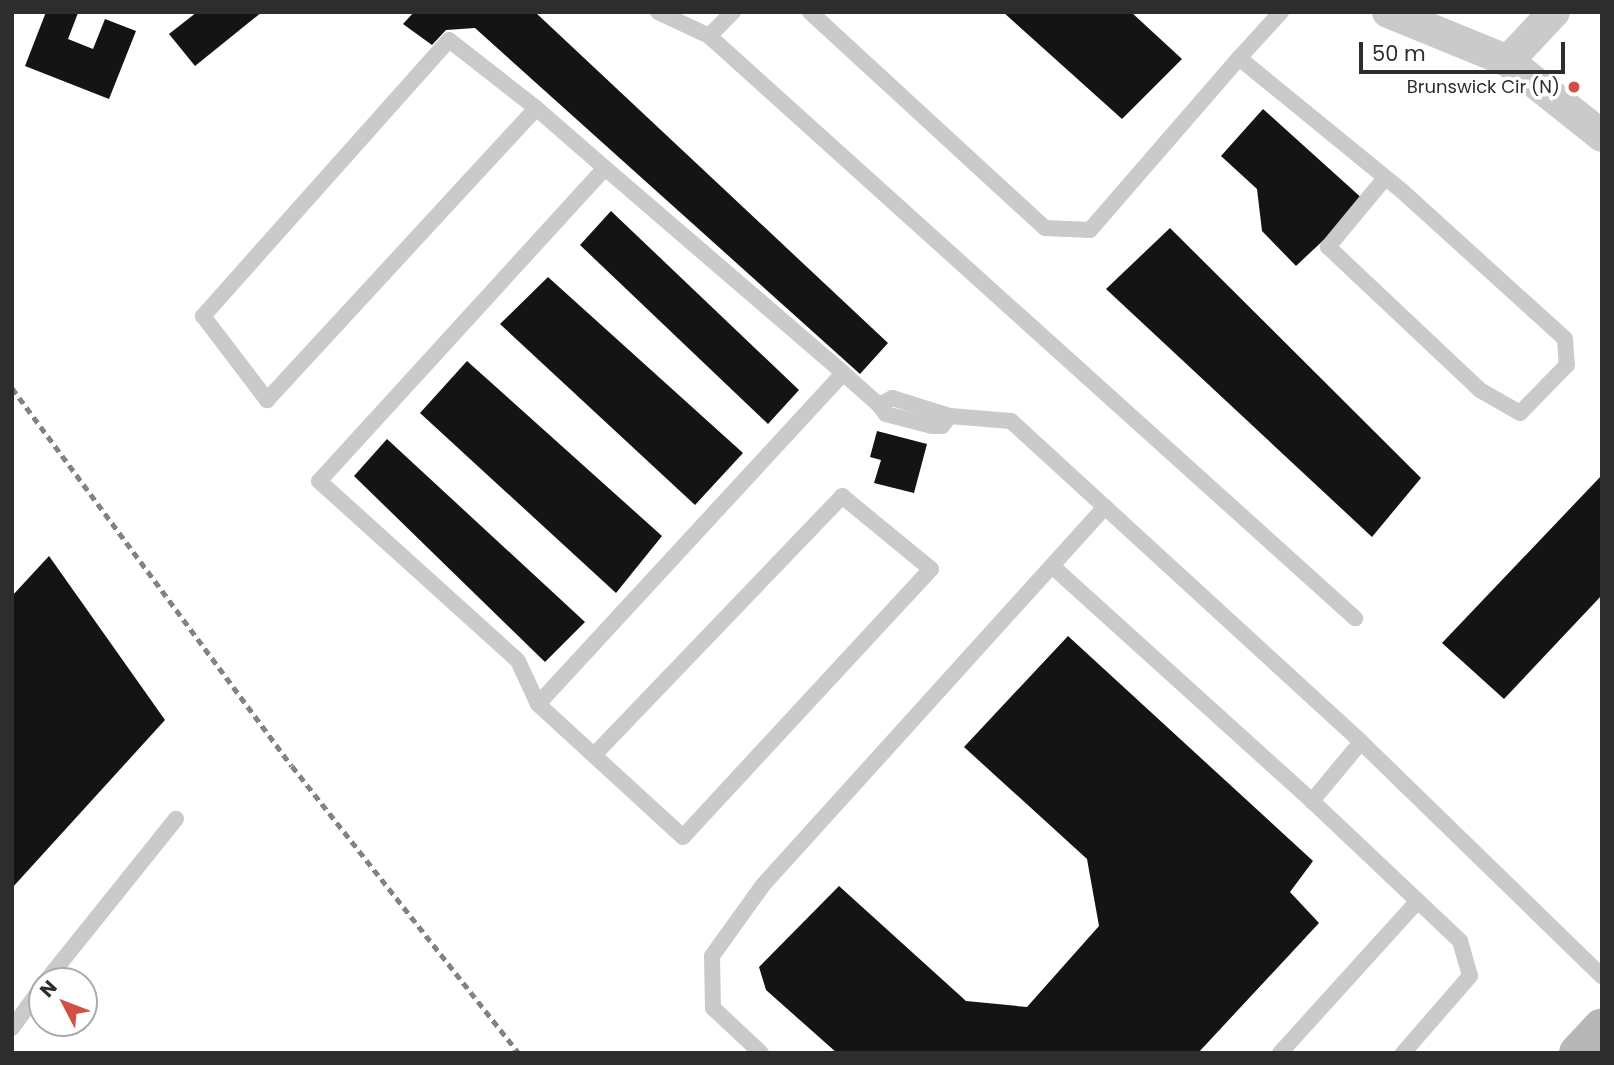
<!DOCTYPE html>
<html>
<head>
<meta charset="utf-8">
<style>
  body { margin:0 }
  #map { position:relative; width:1614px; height:1065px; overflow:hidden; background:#fff; font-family:Poppins,sans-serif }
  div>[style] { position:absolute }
  .building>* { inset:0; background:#141414 }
  .service>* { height:16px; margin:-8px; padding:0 8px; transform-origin:8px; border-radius:8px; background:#cacaca }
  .minor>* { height:32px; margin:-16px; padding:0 16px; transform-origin:16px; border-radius:16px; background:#cacaca }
  .secondary>* { height:38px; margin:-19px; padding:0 19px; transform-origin:19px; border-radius:19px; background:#b7b7b7 }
  .rail>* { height:5px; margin-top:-2.5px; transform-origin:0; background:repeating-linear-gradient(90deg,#828282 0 7px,transparent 0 12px) }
  .dots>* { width:19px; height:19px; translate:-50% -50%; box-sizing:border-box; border:4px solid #fff; border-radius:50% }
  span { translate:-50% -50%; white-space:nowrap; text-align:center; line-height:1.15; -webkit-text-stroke:7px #fff; paint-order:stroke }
  .poi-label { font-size:18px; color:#2d2d2d }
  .right { translate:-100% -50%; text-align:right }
  .frame { position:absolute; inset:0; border:14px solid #2d2d2d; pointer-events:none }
  .north { position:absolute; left:28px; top:967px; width:70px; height:70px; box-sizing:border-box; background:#fff; border:2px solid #ababab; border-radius:50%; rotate:312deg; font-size:19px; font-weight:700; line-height:28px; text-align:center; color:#2d2d2d }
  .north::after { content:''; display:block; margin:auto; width:24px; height:32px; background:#d05143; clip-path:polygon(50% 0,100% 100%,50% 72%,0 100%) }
  .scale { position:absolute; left:1359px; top:42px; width:206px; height:32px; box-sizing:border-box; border:4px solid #2d2d2d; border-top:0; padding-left:9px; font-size:21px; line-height:24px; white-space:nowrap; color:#2d2d2d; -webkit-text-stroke:5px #fff; paint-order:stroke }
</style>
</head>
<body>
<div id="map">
  <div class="building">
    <i style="clip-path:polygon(46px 12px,78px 13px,68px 39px,93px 49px,105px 19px,136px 31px,109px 99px,25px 66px)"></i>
    <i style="clip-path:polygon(197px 12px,262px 12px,195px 66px,169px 34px)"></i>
    <i style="clip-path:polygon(414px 12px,535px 12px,888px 343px,860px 374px,475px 28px,446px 30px,432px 45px,403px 24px)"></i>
    <i style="clip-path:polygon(1003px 12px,1131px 12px,1182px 59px,1122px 119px)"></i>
    <i style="clip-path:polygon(1263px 109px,1365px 201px,1296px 266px,1262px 231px,1257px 189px,1221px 156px)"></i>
    <i style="clip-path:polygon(611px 211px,799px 390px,768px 424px,580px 245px)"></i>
    <i style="clip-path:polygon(1170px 228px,1421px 478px,1372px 537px,1106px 289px)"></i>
    <i style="clip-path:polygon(548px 277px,743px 453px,695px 505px,500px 324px)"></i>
    <i style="clip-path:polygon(467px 361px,662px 536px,616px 593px,420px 413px)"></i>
    <i style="clip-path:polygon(877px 431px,927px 444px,914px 493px,874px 483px,881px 460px,870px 457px)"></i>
    <i style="clip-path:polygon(387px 439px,585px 622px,545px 662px,354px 476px)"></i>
    <i style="clip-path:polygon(1602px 475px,1602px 595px,1504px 699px,1442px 643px)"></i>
    <i style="clip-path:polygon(49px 556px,165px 720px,12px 888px,12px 596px)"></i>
    <i style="clip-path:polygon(1068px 636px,1313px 861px,1290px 892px,1319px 923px,1198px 1053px,837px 1053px,766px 990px,759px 967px,839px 886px,966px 1001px,1027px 1007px,1099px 926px,1087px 859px,964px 747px)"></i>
  </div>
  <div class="service">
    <i style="left:658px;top:12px;width:56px;rotate:25.2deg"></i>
    <i style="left:709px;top:36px;width:34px;rotate:-45deg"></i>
    <i style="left:810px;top:12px;width:319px;rotate:42.6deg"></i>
    <i style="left:1045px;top:228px;width:45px;rotate:2.5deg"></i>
    <i style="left:1090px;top:230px;width:228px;rotate:-49.1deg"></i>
    <i style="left:1281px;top:12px;width:62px;rotate:132.4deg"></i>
    <i style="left:1239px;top:58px;width:210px;rotate:39.2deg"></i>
    <i style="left:1402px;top:191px;width:220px;rotate:42.2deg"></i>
    <i style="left:1565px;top:339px;width:26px;rotate:86deg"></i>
    <i style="left:1567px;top:365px;width:67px;rotate:134.4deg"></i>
    <i style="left:1520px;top:413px;width:46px;rotate:-150.1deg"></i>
    <i style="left:1480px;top:390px;width:209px;rotate:-136.7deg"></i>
    <i style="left:1328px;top:247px;width:89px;rotate:-50.4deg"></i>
    <i style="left:709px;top:36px;width:870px;rotate:42.02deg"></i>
    <i style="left:536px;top:108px;width:110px;rotate:-142deg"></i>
    <i style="left:449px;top:40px;width:370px;rotate:131.7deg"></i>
    <i style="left:203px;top:316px;width:106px;rotate:52.7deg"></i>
    <i style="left:267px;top:400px;width:397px;rotate:-47.3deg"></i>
    <i style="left:536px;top:108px;width:91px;rotate:41deg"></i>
    <i style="left:605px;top:168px;width:424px;rotate:132.4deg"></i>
    <i style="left:319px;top:481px;width:268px;rotate:42.1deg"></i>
    <i style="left:518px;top:661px;width:47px;rotate:65.1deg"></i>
    <i style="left:605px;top:168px;width:314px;rotate:40.7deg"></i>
    <i style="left:950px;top:416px;width:13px;rotate:129deg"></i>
    <i style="left:942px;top:426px;width:10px;rotate:180deg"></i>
    <i style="left:932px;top:426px;width:48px;rotate:-165.4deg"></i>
    <i style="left:886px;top:414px;width:11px;rotate:-128deg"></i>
    <i style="left:879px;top:405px;width:15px;rotate:-28deg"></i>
    <i style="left:892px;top:398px;width:61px;rotate:17.2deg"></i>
    <i style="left:950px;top:416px;width:61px;rotate:4.7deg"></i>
    <i style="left:1011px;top:421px;width:475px;rotate:42.5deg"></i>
    <i style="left:1361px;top:742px;width:336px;rotate:44.2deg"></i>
    <i style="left:1052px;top:566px;width:350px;rotate:42.1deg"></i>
    <i style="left:1361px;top:742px;width:77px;rotate:129.7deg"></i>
    <i style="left:1312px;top:801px;width:204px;rotate:43.4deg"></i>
    <i style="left:1460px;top:941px;width:36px;rotate:74deg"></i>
    <i style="left:1470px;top:976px;width:102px;rotate:131deg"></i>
    <i style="left:594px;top:755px;width:359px;rotate:-46.2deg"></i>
    <i style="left:842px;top:496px;width:115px;rotate:39.4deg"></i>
    <i style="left:931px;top:569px;width:365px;rotate:132.8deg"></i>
    <i style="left:683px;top:837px;width:197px;rotate:-137.5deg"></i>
    <i style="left:538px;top:704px;width:450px;rotate:-47.3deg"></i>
    <i style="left:843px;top:373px;width:48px;rotate:41.6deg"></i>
    <i style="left:46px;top:981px;width:208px;rotate:-51.3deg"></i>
    <i style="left:12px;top:1028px;width:51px;rotate:-53.8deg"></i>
    <i style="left:761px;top:1053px;width:66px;rotate:-136.8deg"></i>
    <i style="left:713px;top:1008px;width:52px;rotate:-91.1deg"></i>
    <i style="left:712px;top:956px;width:87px;rotate:-54.3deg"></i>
    <i style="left:763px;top:885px;width:510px;rotate:-47.86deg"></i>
    <i style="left:1280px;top:1053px;width:205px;rotate:-47.8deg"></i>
  </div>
  <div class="minor">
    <i style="left:1388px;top:12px;width:130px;rotate:22.2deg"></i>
    <i style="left:1508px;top:61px;width:120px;rotate:38.6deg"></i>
    <i style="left:1508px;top:61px;width:67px;rotate:-46.8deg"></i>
  </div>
  <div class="secondary">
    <i style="left:1578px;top:1053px;width:35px;rotate:-47deg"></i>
  </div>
  <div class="rail">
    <i style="left:12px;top:388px;width:470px;rotate:53.5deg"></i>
    <i style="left:292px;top:766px;width:366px;rotate:51.7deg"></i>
  </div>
  <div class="dots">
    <i style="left:1574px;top:87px;background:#d05143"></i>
  </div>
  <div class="poi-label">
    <span class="right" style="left:1560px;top:87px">Brunswick Cir (N)</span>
  </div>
  <div class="frame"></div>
  <div class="north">N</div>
  <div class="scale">50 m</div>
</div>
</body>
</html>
